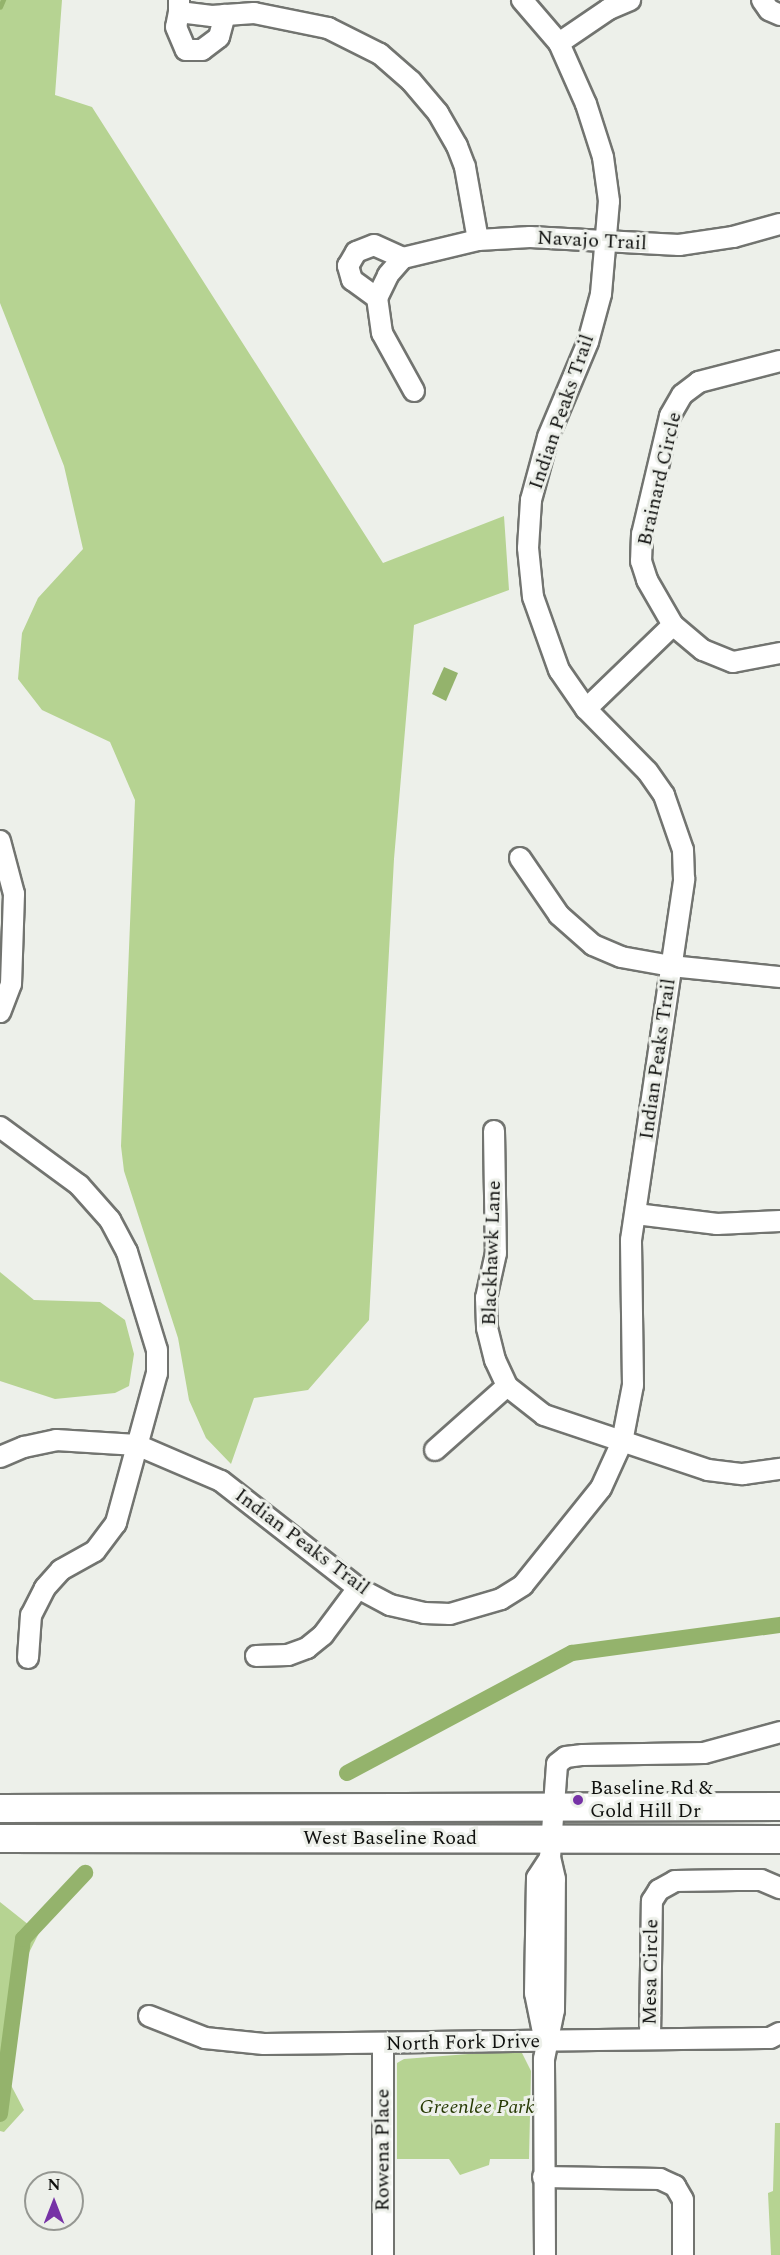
<!DOCTYPE html>
<html>
<head>
<meta charset="utf-8">
<style>
  body { margin:0 }
  #map { position:relative; width:780px; height:2255px; overflow:hidden; background:#edf0ea; font-family:Spectral,serif }
  div>[style] { position:absolute }
  .green>* { inset:0; background:#b6d392 }
  .water>* { inset:0; background:#94b36c }
  .stream>* { height:4.5px; margin:-2.25px; padding:0 2.25px; transform-origin:2.25px; border-radius:2.25px; background:#94b36c }
  .canal>* { height:16px; margin:-8px; padding:0 8px; transform-origin:8px; border-radius:8px; background:#94b36c }
  .roads { filter:drop-shadow(2px 0 #727470) drop-shadow(-2px 0 #727470) drop-shadow(0 2px #727470) drop-shadow(0 -2px #727470) }
  .minor>* { height:20px; margin:-10px; padding:0 10px; transform-origin:10px; border-radius:10px; background:#fff }
  .secondary>* { height:27px; margin:-13.5px; padding:0 13.5px; transform-origin:13.5px; border-radius:13.5px; background:#fff }
  .dots>* { width:16px; height:16px; translate:-50% -50%; box-sizing:border-box; border:3px solid #edf0ea; border-radius:50% }
  span { translate:-50% -50%; white-space:nowrap; text-align:center; line-height:1.15; -webkit-text-stroke:6px #edf0ea; paint-order:stroke }
  .street-label { font-size:20px; color:#10110f }
  .poi-label { font-size:20px; color:#10110f }
  .left { translate:0 -50%; text-align:left }
  .park-label { font-size:20px; color:#263903; font-style:italic }
  .north { position:absolute; left:24px; top:2171px; width:60px; height:60px; box-sizing:border-box; background:#edf0ea; border:2px solid #959792; border-radius:50%; rotate:0deg; font-size:16px; font-weight:700; line-height:24px; text-align:center; color:#10110f }
  .north::after { content:''; display:block; margin:auto; width:21px; height:27px; background:#7632a6; clip-path:polygon(50% 0,100% 100%,50% 72%,0 100%) }
</style>
</head>
<body>
<div id="map">
  <div class="green">
    <i style="clip-path:polygon(0 0,62px 0,55px 95px,92px 107px,383px 563px,504px 516px,509px 590px,414px 625px,394px 859px,369px 1320px,308px 1390px,254px 1398px,231px 1464px,206px 1438px,189px 1400px,178px 1338px,124px 1171px,121px 1146px,135px 800px,110px 742px,42px 710px,18px 679px,22px 633px,38px 598px,83px 549px,64px 466px,0 303px)"></i>
    <i style="clip-path:polygon(0 1272px,34px 1300px,100px 1302px,125px 1320px,134px 1354px,129px 1386px,115px 1393px,55px 1399px,0 1381px)"></i>
    <i style="clip-path:polygon(0 1902px,39px 1933px,13px 1984px,2px 2041px,2px 2068px,24px 2110px,4px 2132px,0 2131px)"></i>
    <i style="clip-path:polygon(507px 2051px,522px 2053px,531px 2071px,529px 2159px,490px 2159px,489px 2165px,460px 2175px,449px 2159px,397px 2159px,397px 2063px,404px 2059px)"></i>
    <i style="clip-path:polygon(775px 2123px,780px 2123px,780px 2255px,771px 2255px,768px 2193px,773px 2191px)"></i>
  </div>
  <div class="water">
    <i style="clip-path:polygon(444px 667px,458px 673px,446px 701px,432px 694px)"></i>
  </div>
  <div class="stream">
    <i style="left:0;top:7px;width:8px;rotate:-67deg"></i>
  </div>
  <div class="canal">
    <i style="left:347px;top:1773px;width:255px;rotate:-28.1deg"></i>
    <i style="left:572px;top:1653px;width:210px;rotate:-7.7deg"></i>
    <i style="left:0;top:2114px;width:177px;rotate:-82.5deg"></i>
    <i style="left:23px;top:1939px;width:91px;rotate:-46.8deg"></i>
  </div>
  <div class="roads">
    <div class="minor">
      <i style="left:179px;top:0;width:12px;rotate:90deg"></i>
      <i style="left:179px;top:12px;width:33px;rotate:7deg"></i>
      <i style="left:212px;top:16px;width:42px;rotate:-4.1deg"></i>
      <i style="left:254px;top:13px;width:76px;rotate:11.5deg"></i>
      <i style="left:328px;top:28px;width:58px;rotate:26.6deg"></i>
      <i style="left:380px;top:54px;width:41px;rotate:41.1deg"></i>
      <i style="left:411px;top:81px;width:42px;rotate:49.8deg"></i>
      <i style="left:438px;top:113px;width:38px;rotate:60deg"></i>
      <i style="left:457px;top:146px;width:22px;rotate:69deg"></i>
      <i style="left:465px;top:167px;width:74px;rotate:79.9deg"></i>
      <i style="left:762px;top:0;width:12px;rotate:55deg"></i>
      <i style="left:769px;top:10px;width:12px;rotate:24deg"></i>
      <i style="left:179px;top:12px;width:15px;rotate:101deg"></i>
      <i style="left:176px;top:27px;width:25px;rotate:67deg"></i>
      <i style="left:186px;top:50px;width:16px"></i>
      <i style="left:202px;top:50px;width:21px;rotate:-37deg"></i>
      <i style="left:219px;top:37px;width:23px;rotate:-75deg"></i>
      <i style="left:559px;top:43px;width:60px;rotate:-34.2deg"></i>
      <i style="left:609px;top:9px;width:23px;rotate:-23deg"></i>
      <i style="left:377px;top:298px;width:31px;rotate:-144deg"></i>
      <i style="left:352px;top:280px;width:15px;rotate:-106deg"></i>
      <i style="left:348px;top:266px;width:16px;rotate:-60deg"></i>
      <i style="left:356px;top:252px;width:19px;rotate:-21deg"></i>
      <i style="left:374px;top:245px;width:32px;rotate:24deg"></i>
      <i style="left:780px;top:361px;width:84px;rotate:165.5deg"></i>
      <i style="left:699px;top:382px;width:21px;rotate:143deg"></i>
      <i style="left:682px;top:395px;width:24px;rotate:120deg"></i>
      <i style="left:670px;top:416px;width:121px;rotate:103.3deg"></i>
      <i style="left:642px;top:534px;width:27px;rotate:92deg"></i>
      <i style="left:641px;top:561px;width:20px;rotate:72deg"></i>
      <i style="left:647px;top:580px;width:52px;rotate:60deg"></i>
      <i style="left:673px;top:625px;width:39px;rotate:40deg"></i>
      <i style="left:703px;top:650px;width:32px;rotate:22deg"></i>
      <i style="left:733px;top:662px;width:48px;rotate:-10.8deg"></i>
      <i style="left:414px;top:391px;width:66px;rotate:-118.9deg"></i>
      <i style="left:382px;top:333px;width:35px;rotate:-98deg"></i>
      <i style="left:377px;top:298px;width:25px;rotate:-64deg"></i>
      <i style="left:388px;top:275px;width:23px;rotate:-49deg"></i>
      <i style="left:403px;top:258px;width:77px;rotate:-13.5deg"></i>
      <i style="left:478px;top:240px;width:52px;rotate:-3.3deg"></i>
      <i style="left:530px;top:237px;width:149px;rotate:3.1deg"></i>
      <i style="left:679px;top:245px;width:55px;rotate:-8.4deg"></i>
      <i style="left:733px;top:237px;width:49px;rotate:-15.5deg"></i>
      <i style="left:586px;top:709px;width:121px;rotate:-44deg"></i>
      <i style="left:0;top:841px;width:55px;rotate:75.2deg"></i>
      <i style="left:14px;top:894px;width:90px;rotate:91.9deg"></i>
      <i style="left:11px;top:984px;width:30px;rotate:111deg"></i>
      <i style="left:520px;top:858px;width:69px;rotate:55.6deg"></i>
      <i style="left:559px;top:915px;width:45px;rotate:41.4deg"></i>
      <i style="left:593px;top:945px;width:30px;rotate:23deg"></i>
      <i style="left:621px;top:957px;width:51px;rotate:10.2deg"></i>
      <i style="left:671px;top:966px;width:110px;rotate:5.8deg"></i>
      <i style="left:0;top:1127px;width:98px;rotate:36.3deg"></i>
      <i style="left:79px;top:1185px;width:47px;rotate:48.5deg"></i>
      <i style="left:110px;top:1220px;width:36px;rotate:62deg"></i>
      <i style="left:127px;top:1252px;width:102px;rotate:73deg"></i>
      <i style="left:157px;top:1350px;width:23px;rotate:90deg"></i>
      <i style="left:157px;top:1373px;width:156px;rotate:105.3deg"></i>
      <i style="left:116px;top:1523px;width:35px;rotate:127deg"></i>
      <i style="left:95px;top:1551px;width:39px;rotate:151deg"></i>
      <i style="left:61px;top:1570px;width:24px;rotate:132deg"></i>
      <i style="left:45px;top:1588px;width:30px;rotate:117deg"></i>
      <i style="left:31px;top:1615px;width:43px;rotate:94deg"></i>
      <i style="left:494px;top:1131px;width:122px;rotate:89.1deg"></i>
      <i style="left:496px;top:1253px;width:46px;rotate:102.5deg"></i>
      <i style="left:486px;top:1298px;width:30px;rotate:88deg"></i>
      <i style="left:487px;top:1328px;width:33px;rotate:76deg"></i>
      <i style="left:495px;top:1360px;width:29px;rotate:65deg"></i>
      <i style="left:507px;top:1386px;width:47px;rotate:38.1deg"></i>
      <i style="left:544px;top:1415px;width:173px;rotate:18.5deg"></i>
      <i style="left:708px;top:1470px;width:35px;rotate:7deg"></i>
      <i style="left:743px;top:1474px;width:37px;rotate:-8deg"></i>
      <i style="left:636px;top:1214px;width:82px;rotate:7deg"></i>
      <i style="left:717px;top:1224px;width:63px;rotate:-2.7deg"></i>
      <i style="left:435px;top:1450px;width:96px;rotate:-41.6deg"></i>
      <i style="left:0;top:1457px;width:26px;rotate:-23deg"></i>
      <i style="left:24px;top:1447px;width:33px;rotate:-12deg"></i>
      <i style="left:56px;top:1440px;width:81px;rotate:3.5deg"></i>
      <i style="left:137px;top:1445px;width:91px;rotate:23.2deg"></i>
      <i style="left:221px;top:1481px;width:174px;rotate:38deg"></i>
      <i style="left:358px;top:1588px;width:36px;rotate:28deg"></i>
      <i style="left:390px;top:1605px;width:35px;rotate:13deg"></i>
      <i style="left:424px;top:1613px;width:26px;rotate:2deg"></i>
      <i style="left:450px;top:1614px;width:53px;rotate:-16.4deg"></i>
      <i style="left:501px;top:1599px;width:26px;rotate:-32deg"></i>
      <i style="left:523px;top:1585px;width:124px;rotate:-51.2deg"></i>
      <i style="left:601px;top:1488px;width:51px;rotate:-65.5deg"></i>
      <i style="left:622px;top:1442px;width:58px;rotate:-79.1deg"></i>
      <i style="left:633px;top:1385px;width:145px;rotate:-90.8deg"></i>
      <i style="left:631px;top:1240px;width:365px;rotate:-81.6deg"></i>
      <i style="left:684px;top:879px;width:29px;rotate:-92deg"></i>
      <i style="left:683px;top:850px;width:58px;rotate:-109.1deg"></i>
      <i style="left:664px;top:795px;width:29px;rotate:-125deg"></i>
      <i style="left:647px;top:771px;width:87px;rotate:-134.5deg"></i>
      <i style="left:586px;top:709px;width:47px;rotate:-124.7deg"></i>
      <i style="left:559px;top:670px;width:77px;rotate:-109.6deg"></i>
      <i style="left:533px;top:597px;width:49px;rotate:-95.8deg"></i>
      <i style="left:528px;top:548px;width:48px;rotate:-86.4deg"></i>
      <i style="left:531px;top:500px;width:65px;rotate:-74.9deg"></i>
      <i style="left:548px;top:437px;width:103px;rotate:-67.2deg"></i>
      <i style="left:588px;top:342px;width:50px;rotate:-74.8deg"></i>
      <i style="left:601px;top:294px;width:93px;rotate:-85.1deg"></i>
      <i style="left:609px;top:201px;width:44px;rotate:-97.8deg"></i>
      <i style="left:603px;top:157px;width:56px;rotate:-107.8deg"></i>
      <i style="left:586px;top:104px;width:67px;rotate:-113.9deg"></i>
      <i style="left:559px;top:43px;width:57px;rotate:-130.7deg"></i>
      <i style="left:256px;top:1656px;width:32px;rotate:-2deg"></i>
      <i style="left:288px;top:1655px;width:20px;rotate:-20deg"></i>
      <i style="left:307px;top:1648px;width:21px;rotate:-39deg"></i>
      <i style="left:323px;top:1635px;width:59px;rotate:-53.3deg"></i>
      <i style="left:149px;top:2016px;width:60px;rotate:21.4deg"></i>
      <i style="left:205px;top:2038px;width:59px;rotate:5.8deg"></i>
      <i style="left:264px;top:2044px;width:506px;rotate:-0.68deg"></i>
      <i style="left:770px;top:2038px;width:11px;rotate:-27deg"></i>
      <i style="left:650px;top:2038px;width:137px;rotate:-89.2deg"></i>
      <i style="left:652px;top:1901px;width:13px;rotate:-58deg"></i>
      <i style="left:659px;top:1890px;width:18px;rotate:-29deg"></i>
      <i style="left:675px;top:1881px;width:62px;rotate:-0.9deg"></i>
      <i style="left:737px;top:1880px;width:24px"></i>
      <i style="left:761px;top:1880px;width:21px;rotate:23deg"></i>
      <i style="left:545px;top:2042px;width:50px;rotate:-101.5deg"></i>
      <i style="left:535px;top:1993px;width:115px;rotate:-89deg"></i>
      <i style="left:537px;top:1878px;width:24px;rotate:-57deg"></i>
      <i style="left:383px;top:2045px;width:210px;rotate:90deg"></i>
      <i style="left:543px;top:2177px;width:117px;rotate:1deg"></i>
      <i style="left:660px;top:2179px;width:17px;rotate:25deg"></i>
      <i style="left:675px;top:2186px;width:16px;rotate:60deg"></i>
      <i style="left:683px;top:2200px;width:55px;rotate:90deg"></i>
      <i style="left:545px;top:2255px;width:196px;rotate:-90.3deg"></i>
      <i style="left:544px;top:2059px;width:50px;rotate:-78.5deg"></i>
      <i style="left:554px;top:2010px;width:131px;rotate:-89.6deg"></i>
      <i style="left:555px;top:1879px;width:22px;rotate:-103deg"></i>
      <i style="left:550px;top:1858px;width:94px;rotate:-85.7deg"></i>
      <i style="left:557px;top:1764px;width:11px;rotate:-38deg"></i>
      <i style="left:566px;top:1757px;width:17px;rotate:-7deg"></i>
      <i style="left:583px;top:1755px;width:121px;rotate:-0.9deg"></i>
      <i style="left:704px;top:1753px;width:79px;rotate:-15.4deg"></i>
    </div>
    <div class="secondary">
      <i style="left:0;top:1808px;width:780px;rotate:-0.15deg"></i>
      <i style="left:0;top:1838px;width:780px;rotate:0.07deg"></i>
    </div>
  </div>
  <div class="dots">
    <i style="left:578px;top:1800px;background:#7632a6"></i>
  </div>
  <div class="street-label">
    <span style="left:592px;top:241px;rotate:3deg">Navajo Trail</span>
    <span style="left:562px;top:412px;rotate:-71deg">Indian Peaks Trail</span>
    <span style="left:660px;top:479px;rotate:-77deg">Brainard Circle</span>
    <span style="left:658px;top:1059px;rotate:-82deg">Indian Peaks Trail</span>
    <span style="left:492px;top:1253px;rotate:-88deg">Blackhawk Lane</span>
    <span style="left:302px;top:1542px;rotate:37deg">Indian Peaks Trail</span>
    <span style="left:390px;top:1838px">West Baseline Road</span>
    <span style="left:651px;top:1972px;rotate:-89deg">Mesa Circle</span>
    <span style="left:463px;top:2043px;rotate:-1deg">North Fork Drive</span>
    <span style="left:383px;top:2150px;rotate:-90deg">Rowena Place</span>
  </div>
  <div class="poi-label">
    <span class="left" style="left:590px;top:1800px">Baseline Rd &amp;<br>Gold Hill Dr</span>
  </div>
  <div class="park-label">
    <span style="left:477px;top:2107px">Greenlee Park</span>
  </div>
  <div class="north">N</div>
</div>
</body>
</html>
